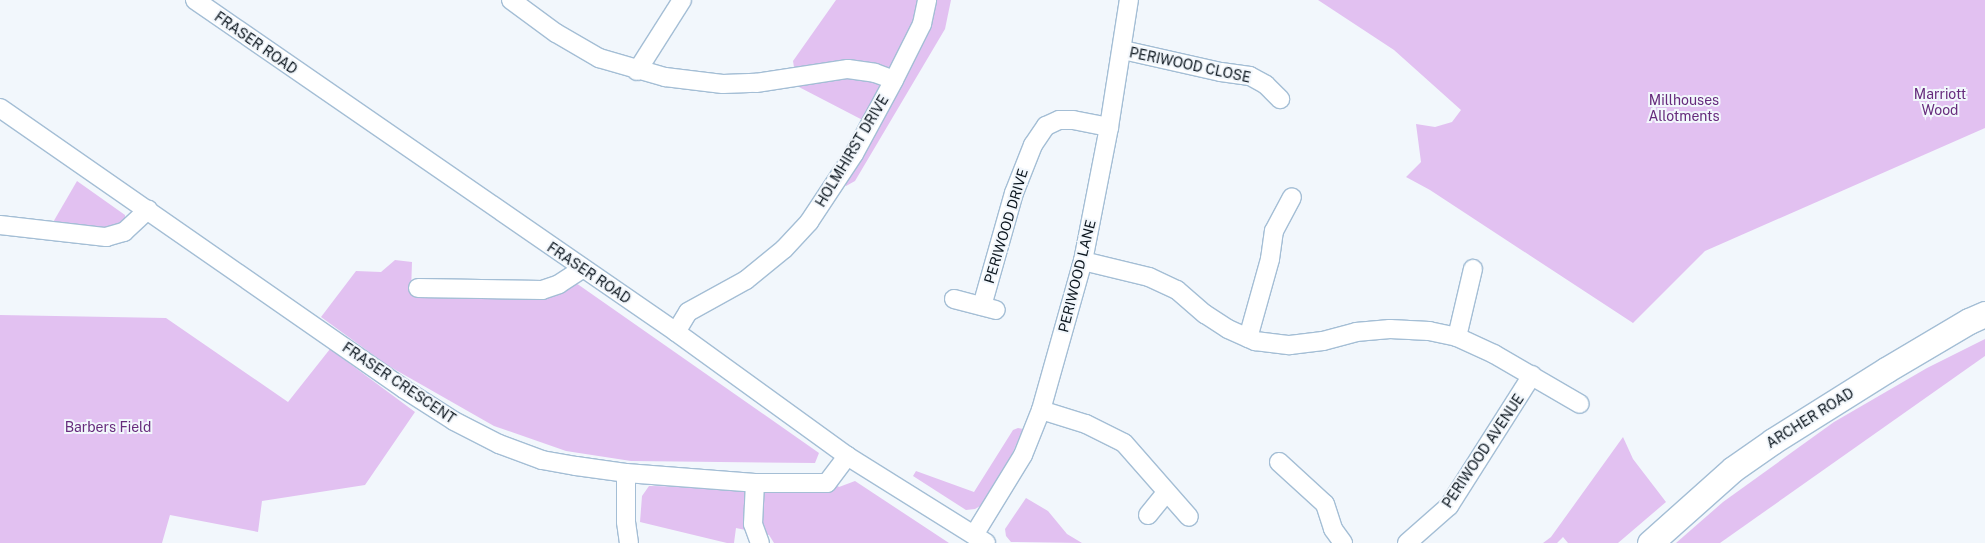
<!DOCTYPE html>
<html>
<head>
<meta charset="utf-8">
<style>
  body { margin:0 }
  #map { position:relative; width:1985px; height:543px; overflow:hidden; background:#f2f7fc; font-family:"Public Sans",sans-serif }
  div>[style] { position:absolute }
  .green>* { inset:0; background:#e2c1f1 }
  .roads { filter:drop-shadow(1px 0 #a4bed5) drop-shadow(-1px 0 #a4bed5) drop-shadow(0 1px #a4bed5) drop-shadow(0 -1px #a4bed5) }
  .street>* { height:18px; margin:-9px; padding:0 9px; transform-origin:9px; border-radius:9px; background:#fff }
  .secondary>* { height:25px; margin:-12.5px; padding:0 12.5px; transform-origin:12.5px; border-radius:12.5px; background:#fff }
  span { translate:-50% -50%; white-space:nowrap; text-align:center; line-height:1.15; -webkit-text-stroke:4px #f2f7fc; paint-order:stroke }
  .street-label { font-size:14px; color:#0b151d }
  .park-label { font-size:14px; color:#662b7c }
</style>
</head>
<body>
<div id="map">
  <div class="green">
    <i style="clip-path:polygon(836px 0,951px 0,945px 29px,855px 181px,846px 186px,843px 182px,878px 128px,797px 86px,793px 61px)"></i>
    <i style="clip-path:polygon(1318px 0,1985px 0,1985px 128px,1705px 251px,1633px 323px,1430px 190px,1406px 177px,1421px 162px,1416px 124px,1435px 127px,1452px 122px,1461px 110px,1394px 50px)"></i>
    <i style="clip-path:polygon(77px 181px,125px 215px,125px 224px,119px 231px,52px 224px)"></i>
    <i style="clip-path:polygon(395px 260px,412px 262px,411px 292px,576px 283px,819px 453px,815px 463px,631px 461px,566px 451px,494px 426px,387px 365px,321px 317px,356px 271px,381px 272px)"></i>
    <i style="clip-path:polygon(0 315px,166px 318px,288px 402px,330px 349px,415px 412px,365px 485px,262px 501px,258px 532px,170px 515px,162px 543px,0 543px)"></i>
    <i style="clip-path:polygon(1985px 339px,1985px 356px,1720px 543px,1676px 543px,1723px 502px,1834px 422px,1927px 368px)"></i>
    <i style="clip-path:polygon(1018px 428px,1023px 429px,1006px 468px,987px 502px,975px 509px,966px 510px,913px 476px,916px 471px,974px 492px,1013px 430px)"></i>
    <i style="clip-path:polygon(1623px 437px,1633px 459px,1666px 502px,1618px 543px,1568px 543px,1563px 537px,1557px 543px,1543px 543px,1551px 537px)"></i>
    <i style="clip-path:polygon(855px 481px,949px 543px,774px 543px,769px 535px,736px 528px,734px 543px,727px 543px,640px 522px,642px 496px,649px 486px,816px 489px,834px 483px,839px 487px)"></i>
    <i style="clip-path:polygon(1026px 498px,1048px 511px,1067px 534px,1082px 543px,1011px 542px,1006px 536px,1005px 529px)"></i>
  </div>
  <div class="roads">
    <div class="street">
      <i style="left:195px;top:0;width:584px;rotate:34.61deg"></i>
      <i style="left:676px;top:332px;width:211px;rotate:35.9deg"></i>
      <i style="left:847px;top:456px;width:164px;rotate:32deg"></i>
      <i style="left:511px;top:0;width:56px;rotate:36.3deg"></i>
      <i style="left:556px;top:33px;width:50px;rotate:30.2deg"></i>
      <i style="left:599px;top:58px;width:69px;rotate:16.1deg"></i>
      <i style="left:665px;top:77px;width:58px;rotate:6.9deg"></i>
      <i style="left:723px;top:84px;width:33px;rotate:-2deg"></i>
      <i style="left:756px;top:83px;width:93px;rotate:-8.7deg"></i>
      <i style="left:848px;top:69px;width:27px;rotate:8deg"></i>
      <i style="left:875px;top:73px;width:20px;rotate:20deg"></i>
      <i style="left:1123px;top:50px;width:100px;rotate:12.7deg"></i>
      <i style="left:1221px;top:72px;width:29px;rotate:8deg"></i>
      <i style="left:1250px;top:76px;width:18px;rotate:29deg"></i>
      <i style="left:1266px;top:85px;width:20px;rotate:45deg"></i>
      <i style="left:637px;top:71px;width:84px;rotate:-57.6deg"></i>
      <i style="left:0;top:108px;width:492px;rotate:34.8deg"></i>
      <i style="left:404px;top:389px;width:59px;rotate:32.6deg"></i>
      <i style="left:454px;top:421px;width:51px;rotate:27.1deg"></i>
      <i style="left:499px;top:444px;width:46px;rotate:20.4deg"></i>
      <i style="left:542px;top:460px;width:35px;rotate:10deg"></i>
      <i style="left:576px;top:466px;width:50px;rotate:8deg"></i>
      <i style="left:626px;top:473px;width:129px;rotate:4.4deg"></i>
      <i style="left:755px;top:483px;width:72px"></i>
      <i style="left:827px;top:483px;width:34px;rotate:-53deg"></i>
      <i style="left:0;top:225px;width:107px;rotate:6.5deg"></i>
      <i style="left:106px;top:237px;width:19px;rotate:-16deg"></i>
      <i style="left:124px;top:232px;width:33px;rotate:-43deg"></i>
      <i style="left:1083px;top:261px;width:68px;rotate:13.6deg"></i>
      <i style="left:1149px;top:277px;width:31px;rotate:25deg"></i>
      <i style="left:1177px;top:290px;width:37px;rotate:41deg"></i>
      <i style="left:1205px;top:314px;width:27px;rotate:33deg"></i>
      <i style="left:1228px;top:329px;width:30px;rotate:24deg"></i>
      <i style="left:1255px;top:341px;width:35px;rotate:7deg"></i>
      <i style="left:1290px;top:345px;width:33px;rotate:-7deg"></i>
      <i style="left:1323px;top:341px;width:34px;rotate:-15deg"></i>
      <i style="left:1356px;top:332px;width:34px;rotate:-5deg"></i>
      <i style="left:1390px;top:329px;width:39px;rotate:3deg"></i>
      <i style="left:1429px;top:331px;width:29px;rotate:12deg"></i>
      <i style="left:1457px;top:337px;width:41px;rotate:24.7deg"></i>
      <i style="left:1494px;top:354px;width:99px;rotate:30.2deg"></i>
      <i style="left:418px;top:288px;width:124px;rotate:0.9deg"></i>
      <i style="left:542px;top:290px;width:18px;rotate:-19deg"></i>
      <i style="left:559px;top:284px;width:27px;rotate:-33deg"></i>
      <i style="left:954px;top:299px;width:43px;rotate:14.7deg"></i>
      <i style="left:982px;top:306px;width:117px;rotate:-74.2deg"></i>
      <i style="left:1014px;top:193px;width:52px;rotate:-68.4deg"></i>
      <i style="left:1033px;top:145px;width:23px;rotate:-56deg"></i>
      <i style="left:1046px;top:126px;width:14px;rotate:-25deg"></i>
      <i style="left:1059px;top:120px;width:14px"></i>
      <i style="left:1073px;top:120px;width:37px;rotate:11deg"></i>
      <i style="left:676px;top:332px;width:23px;rotate:-59deg"></i>
      <i style="left:688px;top:312px;width:66px;rotate:-28.9deg"></i>
      <i style="left:746px;top:280px;width:49px;rotate:-39.2deg"></i>
      <i style="left:784px;top:249px;width:37px;rotate:-47deg"></i>
      <i style="left:809px;top:222px;width:82px;rotate:-56.5deg"></i>
      <i style="left:854px;top:154px;width:84px;rotate:-61.6deg"></i>
      <i style="left:894px;top:80px;width:63px;rotate:-63.4deg"></i>
      <i style="left:922px;top:24px;width:25px;rotate:-78deg"></i>
      <i style="left:1457px;top:337px;width:70px;rotate:-76.8deg"></i>
      <i style="left:1248px;top:338px;width:82px;rotate:-74.4deg"></i>
      <i style="left:1270px;top:259px;width:28px;rotate:-82deg"></i>
      <i style="left:1274px;top:231px;width:38px;rotate:-62deg"></i>
      <i style="left:1041px;top:410px;width:47px;rotate:17.3deg"></i>
      <i style="left:1086px;top:424px;width:42px;rotate:26.6deg"></i>
      <i style="left:1124px;top:443px;width:98px;rotate:48.7deg"></i>
      <i style="left:1279px;top:462px;width:62px;rotate:42.4deg"></i>
      <i style="left:1325px;top:504px;width:26px;rotate:72deg"></i>
      <i style="left:1333px;top:529px;width:17px;rotate:54deg"></i>
      <i style="left:626px;top:473px;width:49px;rotate:90deg"></i>
      <i style="left:626px;top:522px;width:21px;rotate:82deg"></i>
      <i style="left:755px;top:483px;width:41px;rotate:92.8deg"></i>
      <i style="left:753px;top:524px;width:20px;rotate:70deg"></i>
      <i style="left:1148px;top:515px;width:28px;rotate:-51deg"></i>
      <i style="left:974px;top:535px;width:94px;rotate:-58.5deg"></i>
      <i style="left:1023px;top:455px;width:48px;rotate:-68.2deg"></i>
      <i style="left:1041px;top:410px;width:155px;rotate:-74.3deg"></i>
      <i style="left:1083px;top:261px;width:136px;rotate:-79deg"></i>
      <i style="left:1109px;top:127px;width:129px;rotate:-81.1deg"></i>
      <i style="left:1407px;top:543px;width:56px;rotate:-41.4deg"></i>
      <i style="left:1449px;top:506px;width:155px;rotate:-57.6deg"></i>
    </div>
    <div class="secondary">
      <i style="left:1650px;top:543px;width:111px;rotate:-41.7deg"></i>
      <i style="left:1733px;top:469px;width:49px;rotate:-35deg"></i>
      <i style="left:1773px;top:441px;width:133px;rotate:-32.1deg"></i>
      <i style="left:1886px;top:370px;width:96px;rotate:-30.6deg"></i>
      <i style="left:1969px;top:321px;width:17px;rotate:-24deg"></i>
    </div>
  </div>
  <div class="street-label">
    <span style="left:256px;top:43px;rotate:35deg">FRASER ROAD</span>
    <span style="left:1190px;top:65px;rotate:12deg">PERIWOOD CLOSE</span>
    <span style="left:852px;top:151px;rotate:-59deg">HOLMHIRST DRIVE</span>
    <span style="left:1006px;top:226px;rotate:-73deg">PERIWOOD DRIVE</span>
    <span style="left:589px;top:273px;rotate:34deg">FRASER ROAD</span>
    <span style="left:1077px;top:276px;rotate:-76deg">PERIWOOD LANE</span>
    <span style="left:399px;top:383px;rotate:34deg">FRASER CRESCENT</span>
    <span style="left:1810px;top:418px;rotate:-32deg">ARCHER ROAD</span>
    <span style="left:1483px;top:451px;rotate:-56deg">PERIWOOD AVENUE</span>
  </div>
  <div class="park-label">
    <span style="left:1940px;top:102px">Marriott<br>Wood</span>
    <span style="left:1684px;top:108px">Millhouses<br>Allotments</span>
    <span style="left:108px;top:427px">Barbers Field</span>
  </div>
</div>
</body>
</html>
